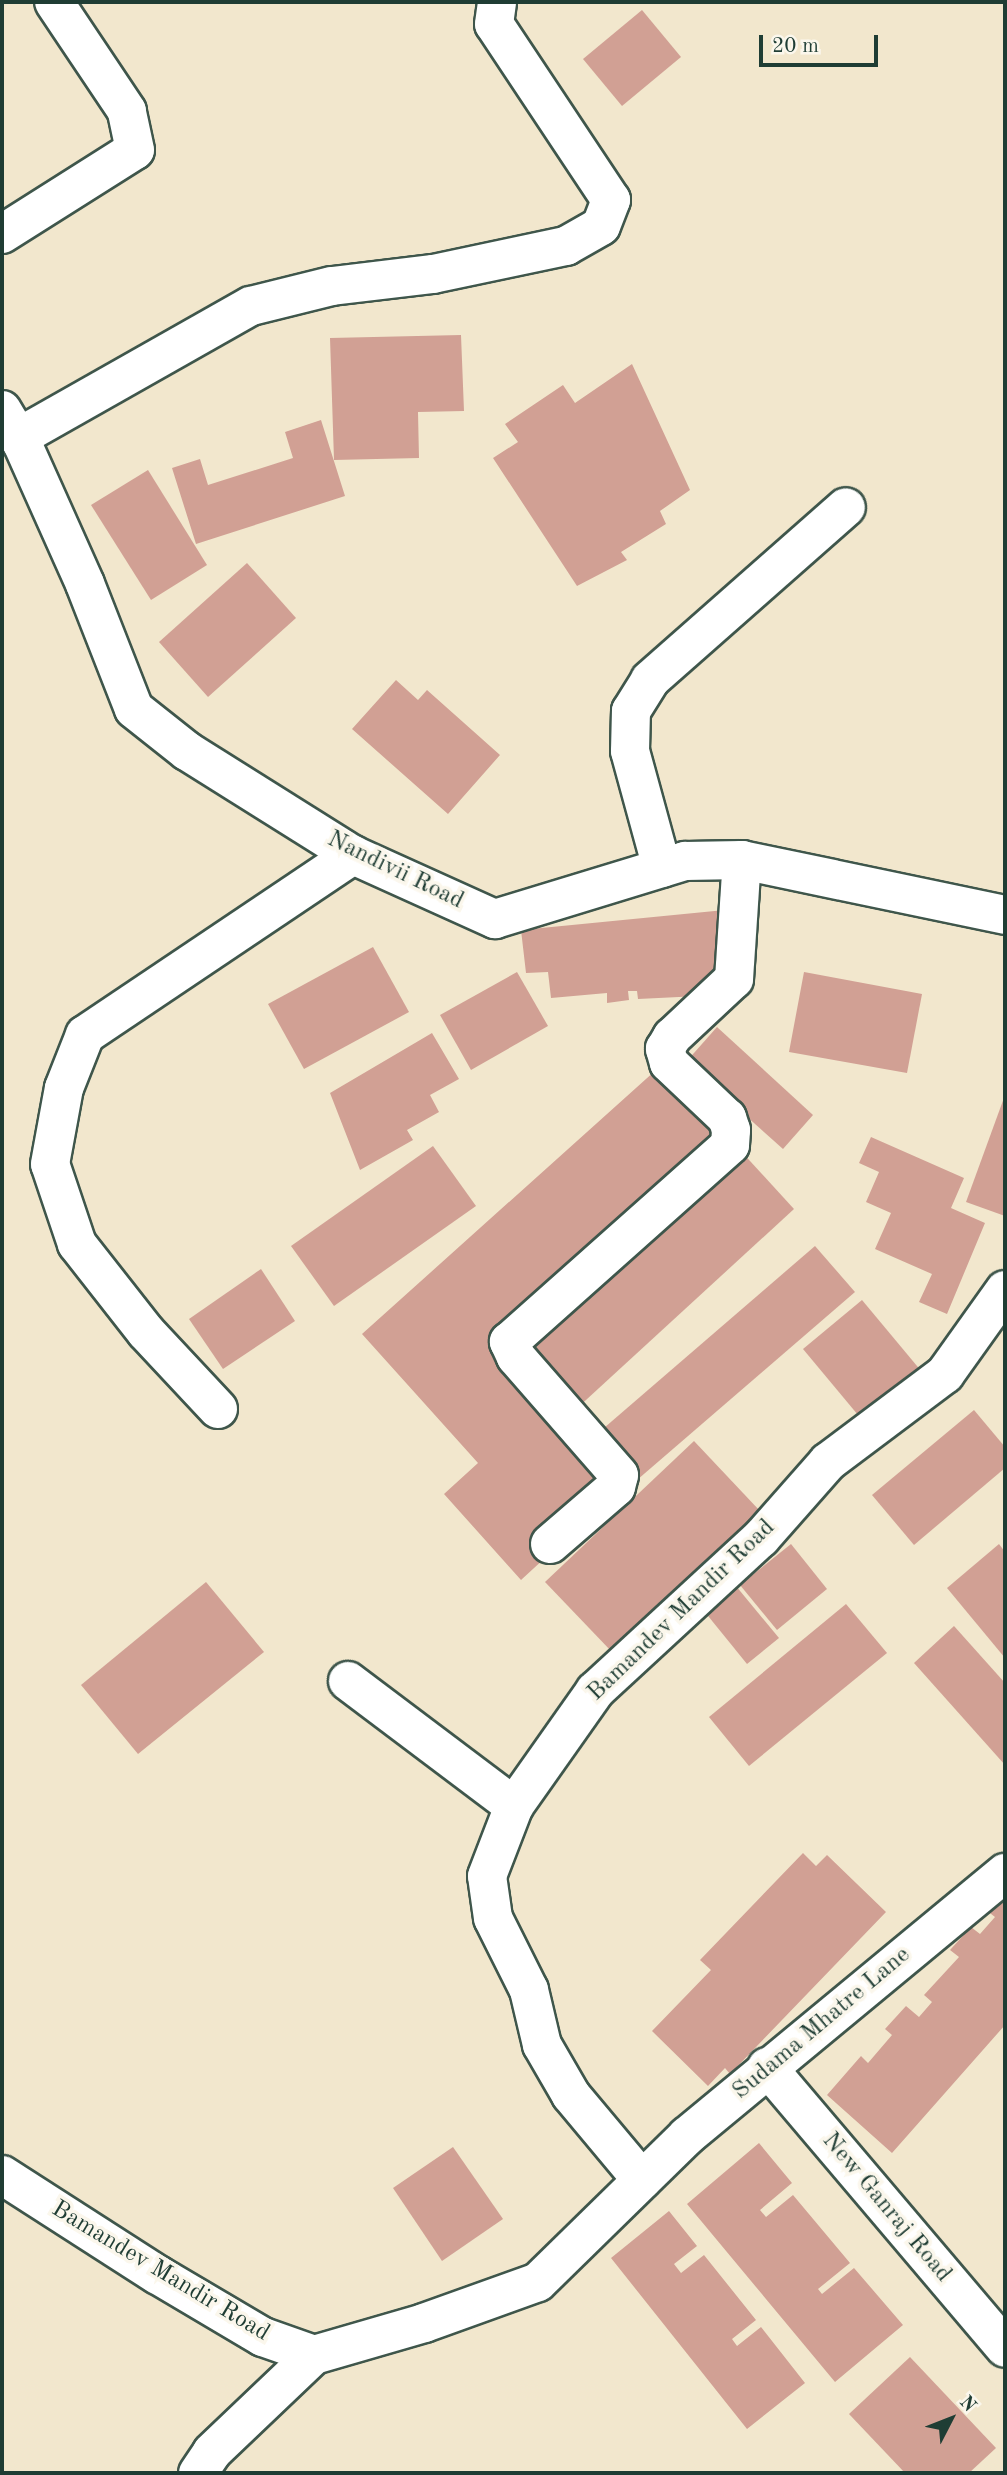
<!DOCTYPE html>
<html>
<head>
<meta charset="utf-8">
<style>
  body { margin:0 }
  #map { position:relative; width:1007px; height:2475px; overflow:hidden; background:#f2e7cd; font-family:"Old Standard TT",serif }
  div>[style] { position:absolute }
  .building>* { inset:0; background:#d1a094 }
  .roads { filter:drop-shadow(2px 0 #3f564b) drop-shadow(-2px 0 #3f564b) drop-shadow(0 2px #3f564b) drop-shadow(0 -2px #3f564b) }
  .minor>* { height:38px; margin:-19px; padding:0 19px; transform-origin:19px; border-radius:19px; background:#fff }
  span { translate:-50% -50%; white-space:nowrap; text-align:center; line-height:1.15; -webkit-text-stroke:7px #fbf7ec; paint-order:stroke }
  .street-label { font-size:24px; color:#1f3d34 }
  .frame { position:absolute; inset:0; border:4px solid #1f3d34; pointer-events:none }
  .north { position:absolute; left:916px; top:2384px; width:70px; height:70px; -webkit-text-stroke:5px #fbf7ec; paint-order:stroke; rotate:48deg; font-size:19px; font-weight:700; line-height:28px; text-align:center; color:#1f3d34 }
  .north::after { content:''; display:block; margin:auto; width:24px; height:32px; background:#1f3d34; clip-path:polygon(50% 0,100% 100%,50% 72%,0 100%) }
  .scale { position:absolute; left:759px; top:35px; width:119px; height:32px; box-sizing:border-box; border:4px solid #1f3d34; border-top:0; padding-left:9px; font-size:21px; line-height:24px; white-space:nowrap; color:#1f3d34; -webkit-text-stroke:5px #fbf7ec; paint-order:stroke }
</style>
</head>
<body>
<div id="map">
  <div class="building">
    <i style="clip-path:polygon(642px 10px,681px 57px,622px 106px,583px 59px)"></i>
    <i style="clip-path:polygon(461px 335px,464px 411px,418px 412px,419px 458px,334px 460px,330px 338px)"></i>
    <i style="clip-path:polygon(632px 364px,690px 490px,660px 511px,666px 524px,621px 552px,627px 560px,577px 586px,493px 458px,518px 442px,505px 424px,563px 385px,575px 403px)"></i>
    <i style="clip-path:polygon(321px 420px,345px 496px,196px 544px,172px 468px,200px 459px,208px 485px,293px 458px,285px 432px)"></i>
    <i style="clip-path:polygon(148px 470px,207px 565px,151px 600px,91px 505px)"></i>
    <i style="clip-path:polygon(247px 563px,296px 618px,208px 697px,159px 642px)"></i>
    <i style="clip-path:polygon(396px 680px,418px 700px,427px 690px,500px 755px,448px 814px,352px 729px)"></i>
    <i style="clip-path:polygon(735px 909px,720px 995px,638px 999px,637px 991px,628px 991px,629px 1000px,607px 1003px,607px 993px,551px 998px,548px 972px,526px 973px,521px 930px)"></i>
    <i style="clip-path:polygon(373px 947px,409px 1012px,304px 1069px,268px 1004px)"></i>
    <i style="clip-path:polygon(517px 972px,548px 1026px,471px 1070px,440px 1015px)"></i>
    <i style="clip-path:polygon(804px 972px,922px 994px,907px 1073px,789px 1052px)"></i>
    <i style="clip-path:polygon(717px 1027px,813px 1115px,783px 1149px,686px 1062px)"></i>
    <i style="clip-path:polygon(432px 1033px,459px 1079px,430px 1095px,439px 1112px,407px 1130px,413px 1140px,360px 1170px,330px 1093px)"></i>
    <i style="clip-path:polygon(656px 1070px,722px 1144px,496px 1346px,608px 1472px,531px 1540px,546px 1557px,521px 1580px,444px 1494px,478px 1463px,362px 1334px)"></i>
    <i style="clip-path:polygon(1005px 1095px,1005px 1216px,966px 1202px)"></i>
    <i style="clip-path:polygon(871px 1137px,964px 1178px,951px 1208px,985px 1223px,947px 1314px,919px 1302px,932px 1274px,875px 1249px,891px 1213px,866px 1202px,879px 1172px,859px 1163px)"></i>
    <i style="clip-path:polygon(433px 1146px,476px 1206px,334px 1306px,291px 1246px)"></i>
    <i style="clip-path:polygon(739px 1149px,794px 1209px,574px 1411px,518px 1349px)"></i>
    <i style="clip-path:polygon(815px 1246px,855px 1292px,637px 1480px,597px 1434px)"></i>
    <i style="clip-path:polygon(261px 1269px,295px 1321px,223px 1369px,189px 1319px)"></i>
    <i style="clip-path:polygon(862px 1300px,927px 1378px,868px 1427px,803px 1349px)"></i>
    <i style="clip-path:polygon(974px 1410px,1005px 1447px,1005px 1468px,914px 1545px,872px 1495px)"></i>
    <i style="clip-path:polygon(694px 1441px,760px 1511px,612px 1652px,545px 1582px)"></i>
    <i style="clip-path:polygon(791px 1544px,827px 1589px,777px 1630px,740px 1585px)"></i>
    <i style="clip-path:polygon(999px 1544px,1005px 1552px,1005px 1658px,947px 1588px)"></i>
    <i style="clip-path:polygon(731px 1580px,779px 1638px,747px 1664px,700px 1606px)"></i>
    <i style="clip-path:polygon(206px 1582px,264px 1652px,138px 1754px,81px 1685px)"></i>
    <i style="clip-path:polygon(846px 1604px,887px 1653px,749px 1766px,709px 1717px)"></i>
    <i style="clip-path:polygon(954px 1626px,1005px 1683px,1005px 1765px,914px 1663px)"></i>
    <i style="clip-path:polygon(803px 1853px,816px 1866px,827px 1855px,886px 1912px,730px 2074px,725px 2068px,708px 2086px,652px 2031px,711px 1970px,700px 1960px)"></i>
    <i style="clip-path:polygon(1005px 1888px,1005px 2025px,892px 2153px,827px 2095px,861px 2056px,868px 2063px,892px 2035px,885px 2029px,906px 2006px,919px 2017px,932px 2002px,924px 1995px,959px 1957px,950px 1950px,971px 1927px,980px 1934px,995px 1917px,986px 1910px)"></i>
    <i style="clip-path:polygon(759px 2143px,792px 2183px,760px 2210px,766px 2217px,793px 2195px,850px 2263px,818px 2289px,822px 2294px,854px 2268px,903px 2325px,835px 2382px,687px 2204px)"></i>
    <i style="clip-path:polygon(453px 2147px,503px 2219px,442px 2261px,393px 2188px)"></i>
    <i style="clip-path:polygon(669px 2211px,697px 2246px,674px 2264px,681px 2273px,704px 2255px,756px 2320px,732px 2339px,737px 2346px,761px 2327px,805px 2383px,747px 2429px,611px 2258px)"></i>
    <i style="clip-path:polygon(910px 2357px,996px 2448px,969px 2473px,905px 2473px,849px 2414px)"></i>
  </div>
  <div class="roads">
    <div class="minor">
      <i style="left:2px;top:234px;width:157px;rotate:-32.3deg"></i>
      <i style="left:135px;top:150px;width:40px;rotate:-102deg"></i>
      <i style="left:127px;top:111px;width:131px;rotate:-123.8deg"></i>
      <i style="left:2px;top:410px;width:39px;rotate:59deg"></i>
      <i style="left:22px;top:443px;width:154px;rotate:65.9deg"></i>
      <i style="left:85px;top:584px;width:134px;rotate:68.6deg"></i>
      <i style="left:134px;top:709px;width:68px;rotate:38.4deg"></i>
      <i style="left:187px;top:751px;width:196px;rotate:32.1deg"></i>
      <i style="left:353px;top:855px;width:156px;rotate:24.3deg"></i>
      <i style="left:495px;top:919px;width:199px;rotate:-17deg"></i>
      <i style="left:685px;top:861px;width:57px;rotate:-1deg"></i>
      <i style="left:742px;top:860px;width:269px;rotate:11.8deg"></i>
      <i style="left:19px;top:437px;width:266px;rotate:-29.5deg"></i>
      <i style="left:251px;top:306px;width:83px;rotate:-13.9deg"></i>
      <i style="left:332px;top:286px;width:102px;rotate:-6.8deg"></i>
      <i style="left:433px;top:274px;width:136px;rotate:-11.9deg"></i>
      <i style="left:566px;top:246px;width:40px;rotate:-29.7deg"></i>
      <i style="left:601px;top:226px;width:28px;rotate:-69deg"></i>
      <i style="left:611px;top:200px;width:211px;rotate:-123.6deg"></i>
      <i style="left:494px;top:24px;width:22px;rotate:-82deg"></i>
      <i style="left:662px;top:868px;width:121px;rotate:-105.3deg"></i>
      <i style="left:630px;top:751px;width:40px;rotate:-88.6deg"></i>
      <i style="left:631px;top:711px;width:36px;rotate:-58deg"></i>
      <i style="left:650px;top:680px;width:261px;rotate:-41.4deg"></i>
      <i style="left:218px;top:1409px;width:105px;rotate:-133.1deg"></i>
      <i style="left:146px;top:1332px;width:112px;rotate:-128.1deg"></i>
      <i style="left:77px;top:1244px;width:84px;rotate:-108.6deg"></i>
      <i style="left:50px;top:1164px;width:77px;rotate:-79.6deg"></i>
      <i style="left:64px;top:1088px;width:57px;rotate:-68.4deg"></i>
      <i style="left:85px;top:1035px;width:323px;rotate:-33.9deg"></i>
      <i style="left:550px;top:1544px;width:87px;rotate:-40.8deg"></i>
      <i style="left:616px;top:1487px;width:12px;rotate:-76deg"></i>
      <i style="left:619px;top:1475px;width:157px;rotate:-131.1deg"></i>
      <i style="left:516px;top:1357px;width:17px;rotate:-115deg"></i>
      <i style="left:509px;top:1342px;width:296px;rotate:-41.7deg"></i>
      <i style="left:730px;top:1145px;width:15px;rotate:-86deg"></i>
      <i style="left:731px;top:1130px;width:13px;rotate:-108deg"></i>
      <i style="left:727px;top:1118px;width:80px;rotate:-136.5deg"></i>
      <i style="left:669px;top:1063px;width:15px;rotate:-106deg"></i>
      <i style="left:665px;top:1049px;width:14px;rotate:-60deg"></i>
      <i style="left:672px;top:1037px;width:85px;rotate:-43.1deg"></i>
      <i style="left:734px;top:979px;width:119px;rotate:-86.2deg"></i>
      <i style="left:348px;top:1681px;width:208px;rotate:37deg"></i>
      <i style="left:767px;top:2067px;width:368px;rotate:49.7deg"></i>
      <i style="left:2px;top:2175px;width:185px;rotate:32.7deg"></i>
      <i style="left:158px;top:2275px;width:122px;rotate:30.6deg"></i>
      <i style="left:263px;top:2337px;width:54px;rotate:19.4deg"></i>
      <i style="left:314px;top:2355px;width:115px;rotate:-16.2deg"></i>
      <i style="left:424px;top:2323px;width:121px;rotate:-19.8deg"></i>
      <i style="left:538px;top:2282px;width:209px;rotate:-44.4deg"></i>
      <i style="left:687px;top:2136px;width:413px;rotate:-39.6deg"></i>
      <i style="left:642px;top:2180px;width:111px;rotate:-129.9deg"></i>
      <i style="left:571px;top:2095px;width:58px;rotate:-120.1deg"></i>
      <i style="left:542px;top:2045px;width:57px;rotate:-103.3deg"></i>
      <i style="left:529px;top:1990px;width:80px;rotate:-116.6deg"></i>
      <i style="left:493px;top:1918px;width:42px;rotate:-98.1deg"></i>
      <i style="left:487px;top:1876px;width:75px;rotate:-68.9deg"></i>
      <i style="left:514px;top:1806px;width:141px;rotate:-54.8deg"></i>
      <i style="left:595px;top:1691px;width:226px;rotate:-42.7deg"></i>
      <i style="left:761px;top:1538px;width:101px;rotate:-48.6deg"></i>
      <i style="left:828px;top:1462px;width:146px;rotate:-36.9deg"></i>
      <i style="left:945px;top:1374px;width:103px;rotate:-54.5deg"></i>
      <i style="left:198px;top:2473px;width:25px;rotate:-56deg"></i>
      <i style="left:212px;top:2452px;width:141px;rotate:-43.6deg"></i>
    </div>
  </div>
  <div class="street-label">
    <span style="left:395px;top:871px;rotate:26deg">Nandivii Road</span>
    <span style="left:682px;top:1611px;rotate:-44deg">Bamandev Mandir Road</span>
    <span style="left:822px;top:2024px;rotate:-40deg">Sudama Mhatre Lane</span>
    <span style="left:886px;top:2208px;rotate:50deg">New Ganraj Road</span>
    <span style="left:160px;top:2272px;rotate:31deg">Bamandev Mandir Road</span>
  </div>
  <div class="frame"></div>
  <div class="north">N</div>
  <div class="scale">20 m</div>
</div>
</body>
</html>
